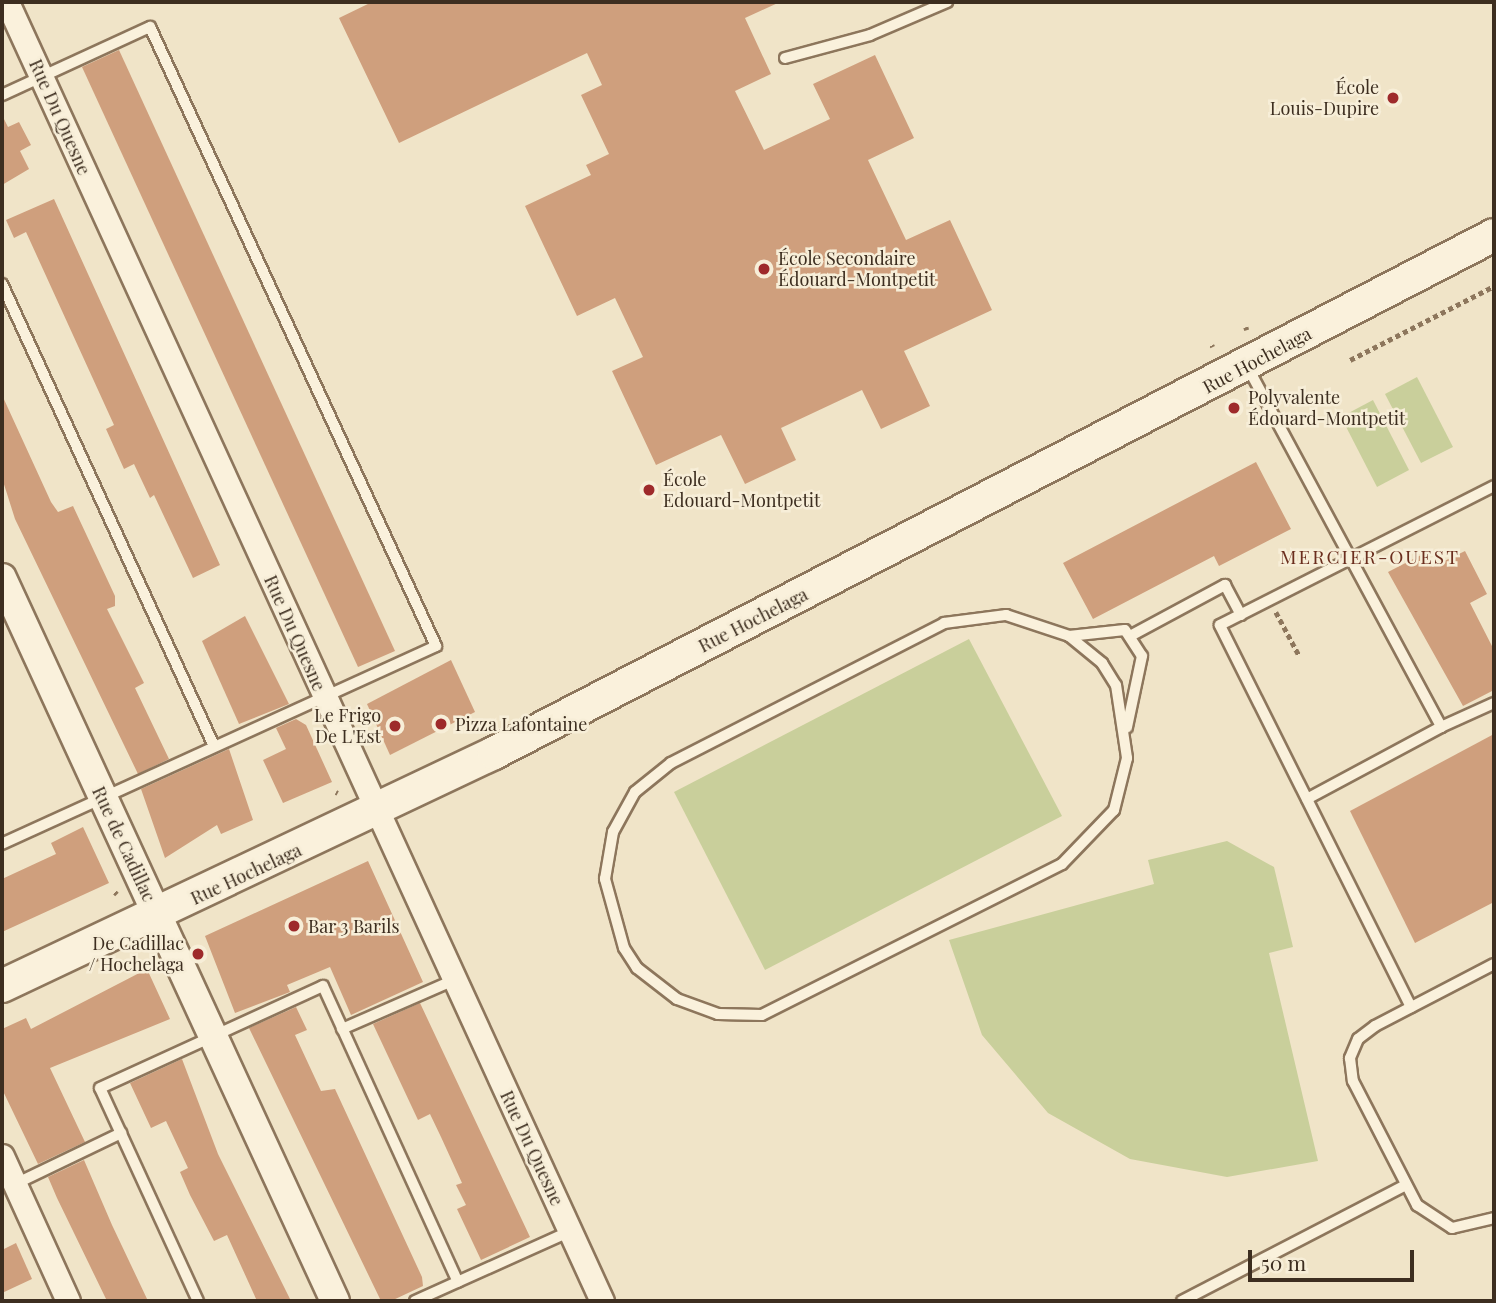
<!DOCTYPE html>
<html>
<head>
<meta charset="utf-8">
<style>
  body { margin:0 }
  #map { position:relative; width:1496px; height:1303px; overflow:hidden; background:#f0e4c8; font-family:"Playfair Display",serif }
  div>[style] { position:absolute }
  .green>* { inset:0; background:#c9cf9b }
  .building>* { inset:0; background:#cf9f7d }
  .path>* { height:4.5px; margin-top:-2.25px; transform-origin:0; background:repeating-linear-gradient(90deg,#8d765c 0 5px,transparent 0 8.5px) }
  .roads { filter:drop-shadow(2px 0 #8d765c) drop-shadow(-2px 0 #8d765c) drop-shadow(0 2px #8d765c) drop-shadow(0 -2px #8d765c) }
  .service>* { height:10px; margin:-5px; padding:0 5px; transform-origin:5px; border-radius:5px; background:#faf1dc }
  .minor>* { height:23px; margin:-11.5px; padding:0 11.5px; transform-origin:11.5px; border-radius:11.5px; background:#faf1dc }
  .tertiary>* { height:28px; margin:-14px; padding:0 14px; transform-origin:14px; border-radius:14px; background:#faf1dc }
  .secondary>* { height:32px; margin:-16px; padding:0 16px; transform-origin:16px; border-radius:16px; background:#faf1dc }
  .dots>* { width:19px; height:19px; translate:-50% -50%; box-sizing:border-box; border:4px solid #f7eed8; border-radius:50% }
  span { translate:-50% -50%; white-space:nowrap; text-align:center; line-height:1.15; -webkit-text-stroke:5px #f7eed8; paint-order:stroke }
  .poi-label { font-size:18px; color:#3d2e20 }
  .right { translate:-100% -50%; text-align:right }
  .left { translate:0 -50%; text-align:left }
  .street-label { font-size:18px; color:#3d2e20 }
  .neighbourhood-label { font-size:19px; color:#6b2e1e; letter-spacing:2px }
  .frame { position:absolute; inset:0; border:4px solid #3d2e20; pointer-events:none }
  .scale { position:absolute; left:1248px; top:1250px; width:166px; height:32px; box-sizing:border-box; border:4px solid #3d2e20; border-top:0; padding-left:9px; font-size:21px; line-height:24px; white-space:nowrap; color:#3d2e20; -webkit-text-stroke:5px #f7eed8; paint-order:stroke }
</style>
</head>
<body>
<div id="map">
  <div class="green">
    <i style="clip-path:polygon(1417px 377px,1453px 447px,1421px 463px,1385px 394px)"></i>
    <i style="clip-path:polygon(1373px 400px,1409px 470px,1377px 487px,1341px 417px)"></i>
    <i style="clip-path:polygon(969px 639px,1062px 816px,765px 970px,674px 792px)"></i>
    <i style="clip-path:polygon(1227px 841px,1274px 867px,1293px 947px,1269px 953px,1318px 1161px,1227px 1177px,1130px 1159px,1048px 1113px,982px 1035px,949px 940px,1154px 884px,1148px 860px)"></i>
  </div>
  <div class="building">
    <i style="clip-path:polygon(372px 2px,780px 2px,745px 18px,771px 74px,735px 91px,764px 150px,830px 119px,813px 84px,875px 55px,914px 138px,868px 160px,906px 240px,950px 220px,992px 310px,904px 351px,930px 406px,881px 429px,862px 390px,781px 428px,796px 460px,745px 484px,721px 435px,656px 465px,612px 371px,643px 357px,615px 298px,577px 316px,525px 206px,591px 175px,586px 165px,609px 154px,581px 95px,602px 85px,587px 53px,399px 143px,339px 18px)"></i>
    <i style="clip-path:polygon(119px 50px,395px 651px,358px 667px,82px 67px)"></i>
    <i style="clip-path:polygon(2px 115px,8px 127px,19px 122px,31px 145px,20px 151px,29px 169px,2px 185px)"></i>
    <i style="clip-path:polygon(54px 199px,220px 565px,193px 578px,154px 495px,150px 498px,134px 464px,124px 469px,106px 429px,114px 425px,26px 232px,14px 238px,6px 220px)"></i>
    <i style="clip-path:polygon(2px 395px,51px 502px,58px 512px,73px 506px,115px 596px,115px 606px,107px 609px,144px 683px,135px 688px,169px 759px,138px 774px,15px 519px,2px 478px)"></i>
    <i style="clip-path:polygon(1256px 462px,1291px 529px,1219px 566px,1214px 556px,1093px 619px,1063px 563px)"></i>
    <i style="clip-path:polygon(1465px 551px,1487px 594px,1470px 603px,1494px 650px,1494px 690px,1463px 706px,1388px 572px,1427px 552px,1434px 566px)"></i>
    <i style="clip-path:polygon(245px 616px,289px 704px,239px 724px,202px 641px)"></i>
    <i style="clip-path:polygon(451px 660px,475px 712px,390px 755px,367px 704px)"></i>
    <i style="clip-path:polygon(296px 719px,306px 725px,332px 782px,283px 803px,263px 760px,286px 749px,276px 728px)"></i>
    <i style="clip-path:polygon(1494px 734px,1494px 902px,1415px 943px,1350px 811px)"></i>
    <i style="clip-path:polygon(229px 749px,253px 820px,221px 834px,217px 825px,165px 858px,141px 789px)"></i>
    <i style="clip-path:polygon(83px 827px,109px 883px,2px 932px,2px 879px,56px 854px,51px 843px)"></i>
    <i style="clip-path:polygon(368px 861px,423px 982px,351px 1015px,330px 967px,287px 985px,290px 992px,235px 1013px,205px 936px)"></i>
    <i style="clip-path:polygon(147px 969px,170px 1019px,50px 1068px,85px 1142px,38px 1164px,2px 1089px,2px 1029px,26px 1018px,31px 1029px)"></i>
    <i style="clip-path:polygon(420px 1003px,530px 1237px,481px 1260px,457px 1209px,466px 1205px,456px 1185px,462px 1183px,441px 1137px,430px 1114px,418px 1120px,373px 1024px)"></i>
    <i style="clip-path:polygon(296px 1007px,307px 1030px,295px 1035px,321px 1091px,335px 1089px,422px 1277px,423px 1286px,391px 1301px,381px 1301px,249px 1028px)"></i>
    <i style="clip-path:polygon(182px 1059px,218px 1154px,291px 1301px,257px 1301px,227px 1235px,214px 1241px,190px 1195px,180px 1172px,188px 1168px,166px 1121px,151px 1128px,130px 1083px)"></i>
    <i style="clip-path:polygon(84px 1160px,112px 1225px,148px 1301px,107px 1301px,57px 1198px,48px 1177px)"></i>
    <i style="clip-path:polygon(16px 1243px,32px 1279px,2px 1293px,2px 1250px)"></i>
  </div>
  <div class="path">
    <i style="left:1246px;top:327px;width:3px;rotate:72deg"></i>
    <i style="left:1212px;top:345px;width:2px;rotate:63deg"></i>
    <i style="left:1350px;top:360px;width:162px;rotate:-27.2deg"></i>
    <i style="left:1276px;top:612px;width:49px;rotate:61.9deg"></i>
    <i style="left:336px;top:792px;width:2px;rotate:27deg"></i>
    <i style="left:115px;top:892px;width:3px;rotate:45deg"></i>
    <i style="left:146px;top:964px;width:2px;rotate:-63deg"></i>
  </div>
  <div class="roads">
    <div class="service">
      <i style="left:785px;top:58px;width:88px;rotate:-15.1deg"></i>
      <i style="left:870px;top:35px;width:84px;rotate:-23.2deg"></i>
      <i style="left:2px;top:95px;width:163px;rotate:-24.7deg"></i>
      <i style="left:150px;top:27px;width:682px;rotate:65.2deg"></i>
      <i style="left:436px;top:646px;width:477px;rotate:155.5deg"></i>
      <i style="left:2px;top:284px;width:508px;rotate:65.35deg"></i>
      <i style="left:1247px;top:366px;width:410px;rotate:61.7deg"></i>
      <i style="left:1441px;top:727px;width:152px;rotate:151.8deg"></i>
      <i style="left:1132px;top:635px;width:106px;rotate:-28.3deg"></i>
      <i style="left:1225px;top:585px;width:34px;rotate:62deg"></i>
      <i style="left:1069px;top:636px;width:43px;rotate:39.3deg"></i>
      <i style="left:1102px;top:663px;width:26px;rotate:58deg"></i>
      <i style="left:1116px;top:685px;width:74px;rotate:81.4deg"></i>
      <i style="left:1127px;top:758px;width:54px;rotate:104deg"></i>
      <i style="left:1114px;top:810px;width:75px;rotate:133.9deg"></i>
      <i style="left:1062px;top:864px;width:336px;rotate:153.3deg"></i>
      <i style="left:762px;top:1015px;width:44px;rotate:-178.7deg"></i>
      <i style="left:718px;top:1014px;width:44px;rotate:-159.9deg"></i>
      <i style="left:677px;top:999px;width:51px;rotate:-142.2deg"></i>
      <i style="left:637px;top:968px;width:24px;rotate:-123deg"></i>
      <i style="left:624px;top:948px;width:72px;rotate:-105.4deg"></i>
      <i style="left:605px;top:879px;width:48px;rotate:-80.3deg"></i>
      <i style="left:613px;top:832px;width:46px;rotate:-61.2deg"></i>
      <i style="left:635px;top:792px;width:46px;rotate:-38.9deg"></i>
      <i style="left:671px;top:763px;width:307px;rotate:-27.1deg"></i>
      <i style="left:944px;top:623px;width:63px;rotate:-7.4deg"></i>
      <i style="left:1006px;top:615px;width:66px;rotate:18.4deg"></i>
      <i style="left:1069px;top:636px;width:56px;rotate:-6.1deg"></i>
      <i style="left:1125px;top:630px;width:31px;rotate:57deg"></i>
      <i style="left:1142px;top:656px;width:73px;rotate:101.9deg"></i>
      <i style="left:1441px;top:727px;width:58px;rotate:-24.4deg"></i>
      <i style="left:1494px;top:964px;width:134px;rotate:152.5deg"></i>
      <i style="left:1375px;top:1026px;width:21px;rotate:143deg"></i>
      <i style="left:1358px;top:1039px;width:21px;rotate:113deg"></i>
      <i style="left:1350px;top:1058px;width:23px;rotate:83deg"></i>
      <i style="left:1353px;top:1081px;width:140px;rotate:62.7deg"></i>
      <i style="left:1417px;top:1205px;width:42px;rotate:33.3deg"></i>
      <i style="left:1452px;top:1228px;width:43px;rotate:-13.4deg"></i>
      <i style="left:1411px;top:1007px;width:427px;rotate:-116.6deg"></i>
      <i style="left:1220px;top:625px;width:307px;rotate:-26.9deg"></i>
      <i style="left:342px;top:1029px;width:122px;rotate:-23.6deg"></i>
      <i style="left:15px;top:1184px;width:118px;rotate:-25.7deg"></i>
      <i style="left:198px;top:1301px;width:234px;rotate:-114.7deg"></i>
      <i style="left:100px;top:1088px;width:245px;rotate:-24.6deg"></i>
      <i style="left:323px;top:986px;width:325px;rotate:65.5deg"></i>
      <i style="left:415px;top:1301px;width:171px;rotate:-24.2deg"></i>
      <i style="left:1182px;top:1301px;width:252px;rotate:-27.4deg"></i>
    </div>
    <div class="minor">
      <i style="left:7px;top:2px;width:1429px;rotate:65.39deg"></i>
      <i style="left:2px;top:1156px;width:159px;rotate:65.5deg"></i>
    </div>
    <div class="tertiary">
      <i style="left:2px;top:578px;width:796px;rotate:65.27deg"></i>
    </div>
    <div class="secondary">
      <i style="left:2px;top:986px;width:544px;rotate:-25.34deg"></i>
      <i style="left:494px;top:753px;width:1126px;rotate:-27.38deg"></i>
    </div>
  </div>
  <div class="dots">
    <i style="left:1393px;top:98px;background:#9e2a2b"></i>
    <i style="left:764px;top:269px;background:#9e2a2b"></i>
    <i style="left:1234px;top:408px;background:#9e2a2b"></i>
    <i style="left:649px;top:490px;background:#9e2a2b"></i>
    <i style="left:441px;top:724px;background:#9e2a2b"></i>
    <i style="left:395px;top:726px;background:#9e2a2b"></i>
    <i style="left:294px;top:926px;background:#9e2a2b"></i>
    <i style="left:198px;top:954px;background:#9e2a2b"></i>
  </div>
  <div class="poi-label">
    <span class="right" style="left:1379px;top:98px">École<br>Louis-Dupire</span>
    <span class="left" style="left:778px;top:269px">École Secondaire<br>Édouard-Montpetit</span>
    <span class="left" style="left:1248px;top:408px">Polyvalente<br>Édouard-Montpetit</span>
    <span class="left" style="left:663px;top:490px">École<br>Edouard-Montpetit</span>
    <span class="right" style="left:381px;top:726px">Le Frigo<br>De L'Est</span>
    <span class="left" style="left:455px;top:724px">Pizza Lafontaine</span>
    <span class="left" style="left:308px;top:926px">Bar 3 Barils</span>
    <span class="right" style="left:184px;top:954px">De Cadillac<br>/ Hochelaga</span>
  </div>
  <div class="street-label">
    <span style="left:60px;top:117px;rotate:66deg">Rue Du Quesne</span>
    <span style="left:1257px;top:360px;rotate:-28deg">Rue Hochelaga</span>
    <span style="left:753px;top:620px;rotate:-27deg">Rue Hochelaga</span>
    <span style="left:295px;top:633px;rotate:66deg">Rue Du Quesne</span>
    <span style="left:124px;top:844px;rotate:65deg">Rue de Cadillac</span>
    <span style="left:246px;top:874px;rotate:-25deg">Rue Hochelaga</span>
    <span style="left:532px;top:1148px;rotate:65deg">Rue Du Quesne</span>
  </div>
  <div class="neighbourhood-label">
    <span style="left:1370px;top:557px">MERCIER-OUEST</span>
  </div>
  <div class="frame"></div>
  <div class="scale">50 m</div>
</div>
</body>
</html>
